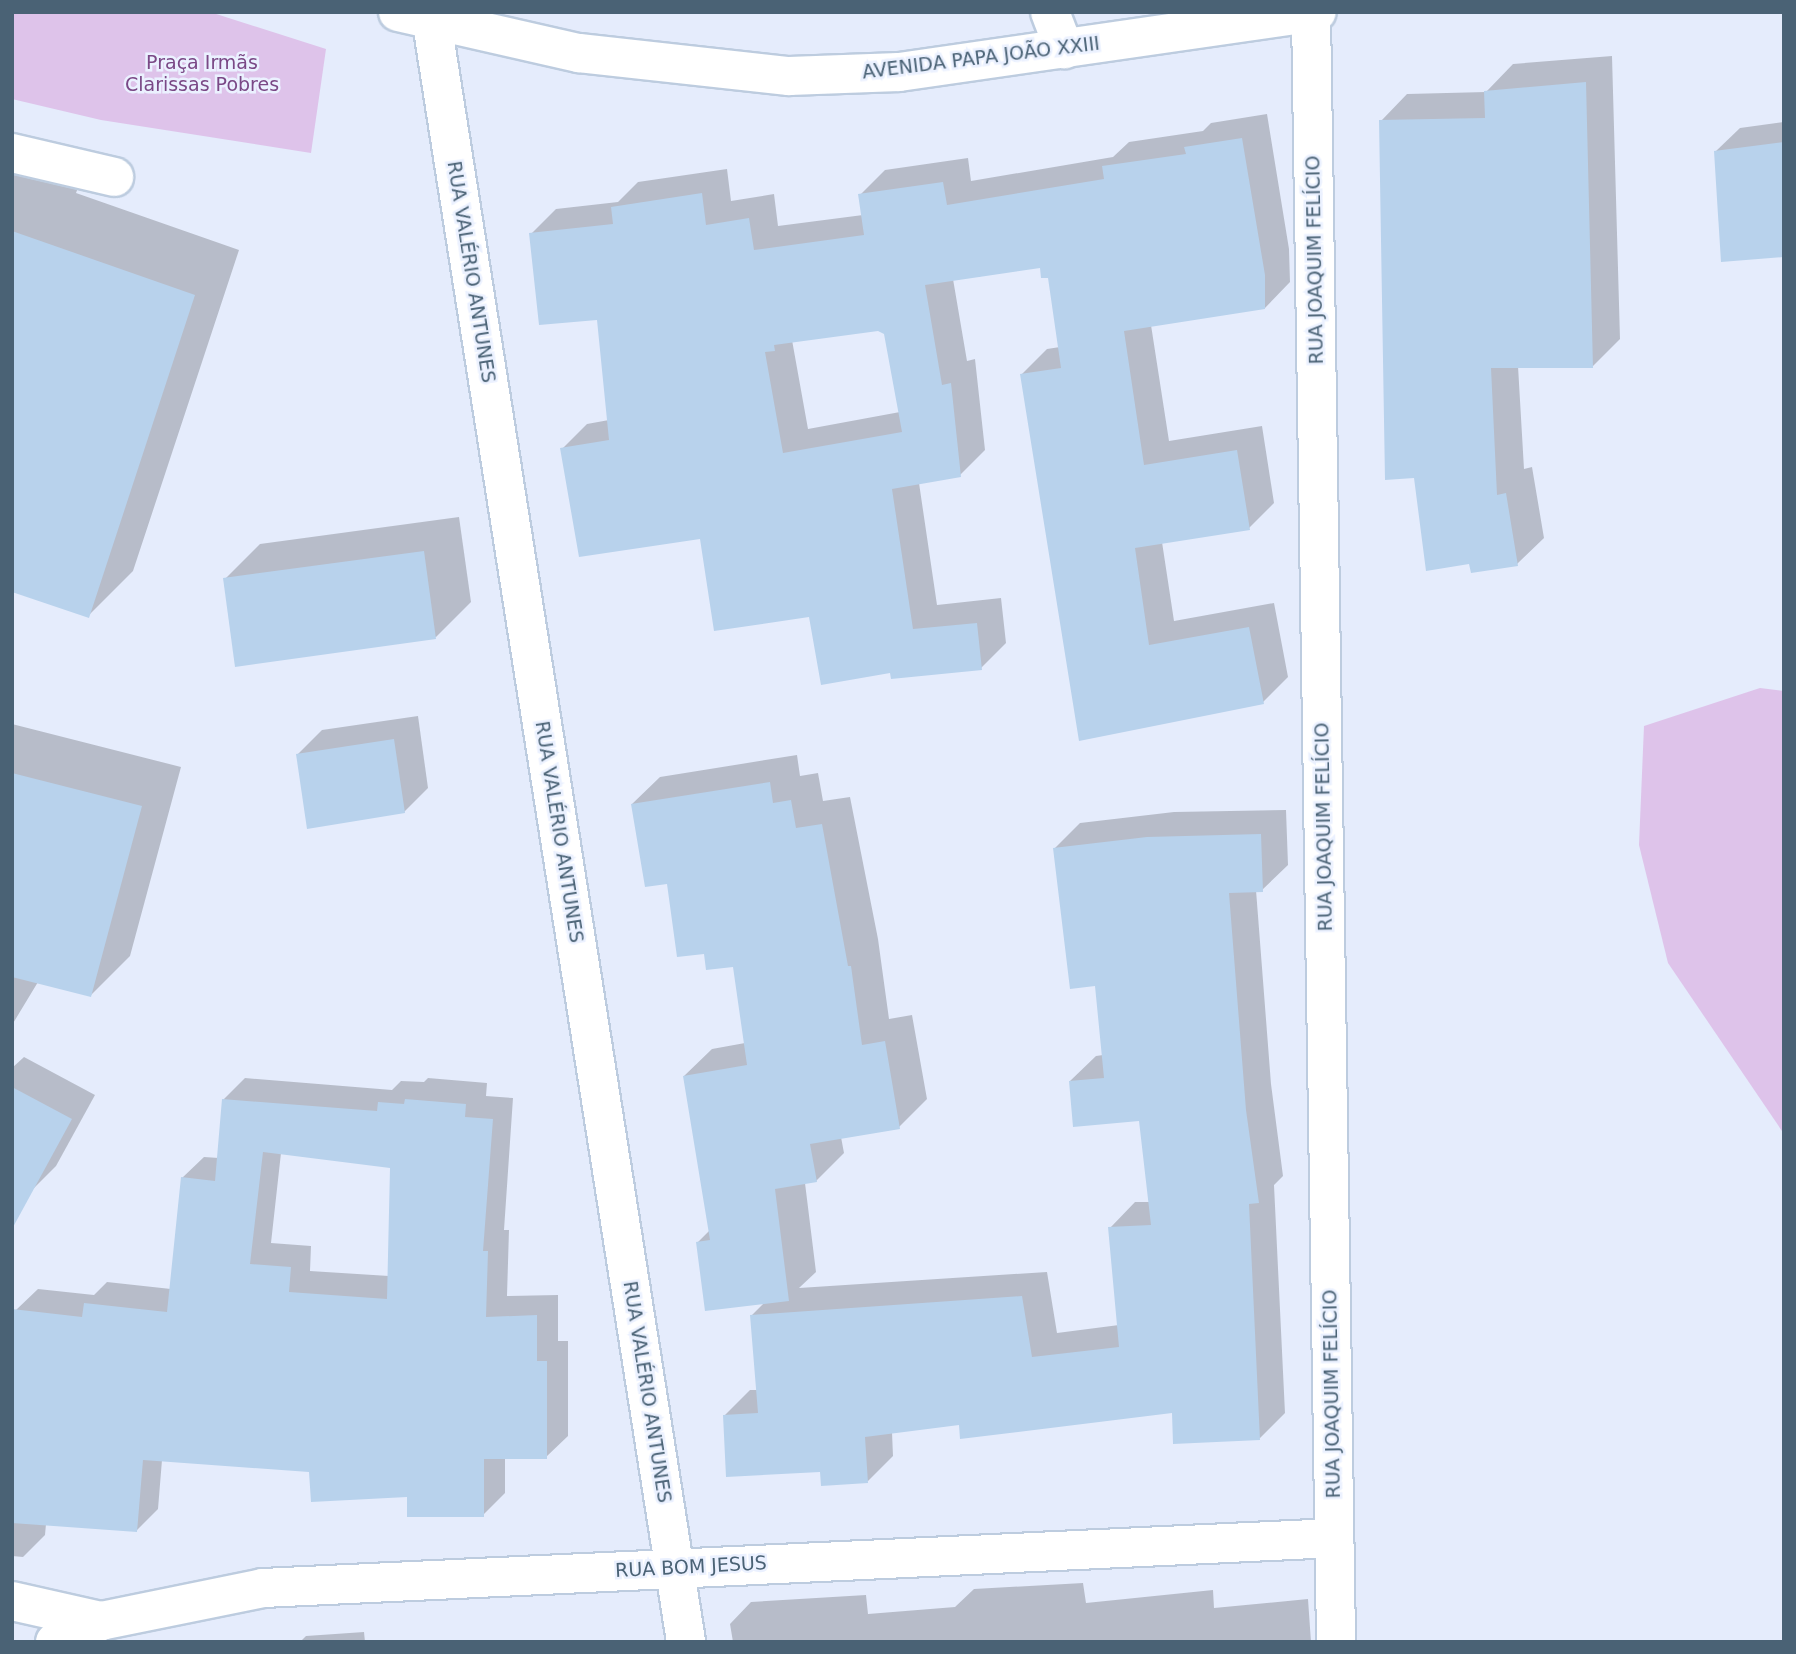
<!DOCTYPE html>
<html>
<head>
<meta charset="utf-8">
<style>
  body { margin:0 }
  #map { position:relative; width:1796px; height:1654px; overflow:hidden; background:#e5ecfc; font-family:"DejaVu Sans",sans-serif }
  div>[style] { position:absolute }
  .green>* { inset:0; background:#dec3ea }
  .shadow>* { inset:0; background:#0003 }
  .building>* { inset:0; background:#b8d2ec }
  .roads { filter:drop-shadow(2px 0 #bdccdf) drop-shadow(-2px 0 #bdccdf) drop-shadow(0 2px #bdccdf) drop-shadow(0 -2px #bdccdf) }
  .minor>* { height:38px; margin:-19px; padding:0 19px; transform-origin:19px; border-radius:19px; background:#fff }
  .secondary>* { height:38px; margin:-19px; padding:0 19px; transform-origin:19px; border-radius:19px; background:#fff }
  span { translate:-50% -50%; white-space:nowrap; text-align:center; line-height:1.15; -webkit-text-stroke:5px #ebf1ff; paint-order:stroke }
  .street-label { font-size:19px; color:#4a6275 }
  .park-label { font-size:19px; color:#7a4886 }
  .frame { position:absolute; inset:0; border:14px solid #4a6275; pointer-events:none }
</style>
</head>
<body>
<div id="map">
  <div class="green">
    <i style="clip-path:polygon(12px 12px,210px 12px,326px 49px,311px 153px,101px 120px,12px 99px)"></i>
    <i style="clip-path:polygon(1760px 688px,1784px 691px,1784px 1134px,1668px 963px,1639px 845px,1644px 726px)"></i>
  </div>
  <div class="shadow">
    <i style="clip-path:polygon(1612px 56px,1620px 339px,1593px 366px,1518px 366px,1524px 469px,1532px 467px,1544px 538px,1517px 564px,1381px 121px,1407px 94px,1486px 92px,1513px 64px)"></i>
    <i style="clip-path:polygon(evenodd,1267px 114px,1289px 249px,1290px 282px,1265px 308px,1151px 325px,1169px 441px,1262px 426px,1274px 503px,1249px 528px,1162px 542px,1174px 621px,1274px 603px,1288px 677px,1263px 702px,1080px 739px,1022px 374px,1047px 349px,1060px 347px,1050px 276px,1041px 266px,953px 279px,967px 361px,975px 359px,985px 450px,960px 475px,919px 483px,937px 605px,1001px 598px,1006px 643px,981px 668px,891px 671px,701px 537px,562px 449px,587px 424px,609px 420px,598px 318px,531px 234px,556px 209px,618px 202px,638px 182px,727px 169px,731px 201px,774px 194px,778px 226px,863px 215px,860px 195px,885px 170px,968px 158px,971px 181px,1113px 157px,1129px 142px,1203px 131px,1211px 123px,1267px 114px,878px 329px,885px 333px,900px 412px,808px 429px,792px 340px,878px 329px)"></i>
    <i style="clip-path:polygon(1784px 122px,1784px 256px,1715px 152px,1740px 128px)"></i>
    <i style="clip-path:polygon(12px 149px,84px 172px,76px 193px,239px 250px,133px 571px,88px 616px,12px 590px)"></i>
    <i style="clip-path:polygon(459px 517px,471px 602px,436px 637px,225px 579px,260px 544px)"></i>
    <i style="clip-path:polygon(418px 716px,428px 788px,404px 812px,298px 754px,322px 730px)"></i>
    <i style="clip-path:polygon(12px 724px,181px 767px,130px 956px,91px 995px,38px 982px,12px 1025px)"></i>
    <i style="clip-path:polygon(797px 755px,800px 776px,818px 773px,823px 801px,850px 797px,878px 939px,889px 1019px,912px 1015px,927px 1099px,899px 1127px,841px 1137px,844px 1153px,816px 1181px,805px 1183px,816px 1272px,799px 1288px,1047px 1272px,1057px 1333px,1119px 1325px,1110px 1228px,1135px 1202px,1150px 1202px,1141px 1119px,1070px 1081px,1096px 1056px,1103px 1055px,1097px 984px,1055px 848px,1080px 823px,1174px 812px,1286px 810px,1288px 865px,1262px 890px,1256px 890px,1271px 1084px,1283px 1176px,1274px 1185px,1285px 1413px,1260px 1438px,1173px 1411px,960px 1423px,892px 1432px,893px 1456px,868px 1481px,822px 1470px,724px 1416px,750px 1390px,758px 1390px,752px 1315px,765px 1302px,698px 1242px,710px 1230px,684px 1076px,712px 1049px,745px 1043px,734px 965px,705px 952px,632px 804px,660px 777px)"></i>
    <i style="clip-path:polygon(24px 1057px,95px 1095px,56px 1166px,32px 1190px,12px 1179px,12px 1068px)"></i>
    <i style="clip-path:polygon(evenodd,245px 1078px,392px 1090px,401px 1081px,424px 1082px,428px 1078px,487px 1083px,486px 1096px,513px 1098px,504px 1230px,509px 1230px,507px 1296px,558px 1295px,558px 1341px,568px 1341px,568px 1436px,546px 1457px,505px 1457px,505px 1493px,483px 1515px,311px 1470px,162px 1460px,158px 1509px,137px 1530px,46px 1524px,45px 1535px,23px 1557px,12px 1556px,12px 1339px,16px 1310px,38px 1289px,94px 1295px,107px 1282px,171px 1289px,182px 1178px,204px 1157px,219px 1158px,223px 1100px,245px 1078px,281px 1153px,392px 1167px,389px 1276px,310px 1271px,311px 1246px,271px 1243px,281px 1153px)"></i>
    <i style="clip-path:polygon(1083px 1583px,1086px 1603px,1213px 1590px,1214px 1608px,1308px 1599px,1311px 1642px,733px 1642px,730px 1624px,751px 1602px,866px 1595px,868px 1614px,955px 1607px,974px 1589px)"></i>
    <i style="clip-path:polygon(364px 1632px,365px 1642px,300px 1642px,306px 1636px)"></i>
  </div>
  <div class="building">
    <i style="clip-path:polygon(1586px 82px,1593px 368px,1491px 368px,1497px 495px,1506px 493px,1518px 566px,1471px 573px,1469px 564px,1426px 571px,1414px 478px,1385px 480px,1379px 120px,1485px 118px,1484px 91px)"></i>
    <i style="clip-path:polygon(evenodd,1242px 138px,1265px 275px,1265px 309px,1124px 331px,1144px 465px,1237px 450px,1250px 530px,1135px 548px,1149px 645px,1249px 627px,1264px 704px,1079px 741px,1020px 374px,1061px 368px,1048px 278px,1041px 278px,1040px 268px,925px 285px,942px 385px,951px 383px,961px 477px,892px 489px,913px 629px,977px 623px,982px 670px,891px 679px,890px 673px,821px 685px,809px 617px,714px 631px,700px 539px,579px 557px,560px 448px,609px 440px,597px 320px,539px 325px,529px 233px,613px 224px,611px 207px,702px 193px,706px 225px,749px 218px,754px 250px,864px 235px,858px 194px,943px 182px,947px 205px,1104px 179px,1102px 166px,1186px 154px,1184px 147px,1242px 138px,878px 331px,884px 334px,902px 432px,783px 453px,765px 352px,775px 351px,774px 345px,878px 331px)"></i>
    <i style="clip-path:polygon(1784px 142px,1784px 257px,1721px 262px,1714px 151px)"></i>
    <i style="clip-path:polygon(12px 231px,195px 295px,89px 618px,12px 592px)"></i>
    <i style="clip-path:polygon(424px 551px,436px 639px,235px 667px,223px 578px)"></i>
    <i style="clip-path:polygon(394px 739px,405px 813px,307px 829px,296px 754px)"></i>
    <i style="clip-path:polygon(12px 773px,142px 806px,91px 997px,12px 977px)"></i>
    <i style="clip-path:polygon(770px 782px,773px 803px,791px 800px,796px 828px,822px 824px,848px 966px,851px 966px,862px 1045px,885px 1041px,900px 1129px,810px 1144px,817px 1182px,775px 1189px,789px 1301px,705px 1311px,696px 1242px,710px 1240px,683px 1076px,747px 1065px,733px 967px,706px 970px,704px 954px,677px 957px,667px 884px,645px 887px,631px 804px)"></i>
    <i style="clip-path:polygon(1261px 834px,1263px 892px,1229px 893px,1246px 1110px,1259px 1203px,1249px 1204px,1260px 1440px,1173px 1444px,1172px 1413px,960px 1439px,959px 1425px,865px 1437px,868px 1483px,821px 1486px,820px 1472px,726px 1477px,723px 1415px,758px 1413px,750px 1315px,1022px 1296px,1032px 1357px,1119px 1347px,1108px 1227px,1151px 1225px,1139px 1121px,1073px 1127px,1069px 1081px,1104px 1078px,1095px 986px,1070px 989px,1053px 848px,1147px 837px)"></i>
    <i style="clip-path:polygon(12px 1087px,72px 1119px,12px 1229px)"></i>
    <i style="clip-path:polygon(evenodd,222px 1099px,377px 1111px,378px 1102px,404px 1104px,405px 1099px,466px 1104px,465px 1117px,493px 1119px,483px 1251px,488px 1251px,486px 1317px,537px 1315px,537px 1361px,547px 1361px,547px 1459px,484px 1459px,484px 1517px,407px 1517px,407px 1497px,311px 1502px,309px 1472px,143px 1460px,137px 1532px,12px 1523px,12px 1309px,82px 1317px,84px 1303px,167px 1312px,181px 1177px,215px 1181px,222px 1099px,263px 1152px,390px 1168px,387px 1299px,289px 1292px,291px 1267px,250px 1264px,263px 1152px)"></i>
  </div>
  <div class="roads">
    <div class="minor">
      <i style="left:1050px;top:12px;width:40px;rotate:69deg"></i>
      <i style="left:1311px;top:13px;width:1629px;rotate:89.12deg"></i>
      <i style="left:432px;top:23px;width:1639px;rotate:81.08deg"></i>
      <i style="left:12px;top:153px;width:105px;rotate:13.2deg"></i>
      <i style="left:12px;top:1601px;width:91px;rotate:12.7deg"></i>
      <i style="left:55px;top:1642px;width:51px;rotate:-24.5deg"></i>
      <i style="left:101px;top:1621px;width:165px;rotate:-11.5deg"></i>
      <i style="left:263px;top:1588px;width:1072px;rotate:-2.67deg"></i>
    </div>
    <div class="secondary">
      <i style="left:398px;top:12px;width:186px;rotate:12.8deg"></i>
      <i style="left:579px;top:53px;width:211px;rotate:6.3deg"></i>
      <i style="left:789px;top:76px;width:110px;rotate:-2.1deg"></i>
      <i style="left:899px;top:72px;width:422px;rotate:-8.2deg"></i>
    </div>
  </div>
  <div class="street-label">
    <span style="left:981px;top:58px;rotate:-7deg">AVENIDA PAPA JOÃO XXIII</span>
    <span style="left:1315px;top:260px;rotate:-91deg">RUA JOAQUIM FELÍCIO</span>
    <span style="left:471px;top:272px;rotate:81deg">RUA VALÉRIO ANTUNES</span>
    <span style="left:1324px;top:827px;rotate:-91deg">RUA JOAQUIM FELÍCIO</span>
    <span style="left:559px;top:832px;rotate:81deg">RUA VALÉRIO ANTUNES</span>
    <span style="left:647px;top:1392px;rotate:81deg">RUA VALÉRIO ANTUNES</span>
    <span style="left:1332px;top:1394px;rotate:-91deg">RUA JOAQUIM FELÍCIO</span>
    <span style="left:691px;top:1567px;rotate:-3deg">RUA BOM JESUS</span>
  </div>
  <div class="park-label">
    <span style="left:202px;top:74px">Praça Irmãs<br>Clarissas Pobres</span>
  </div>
  <div class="frame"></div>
</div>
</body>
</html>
